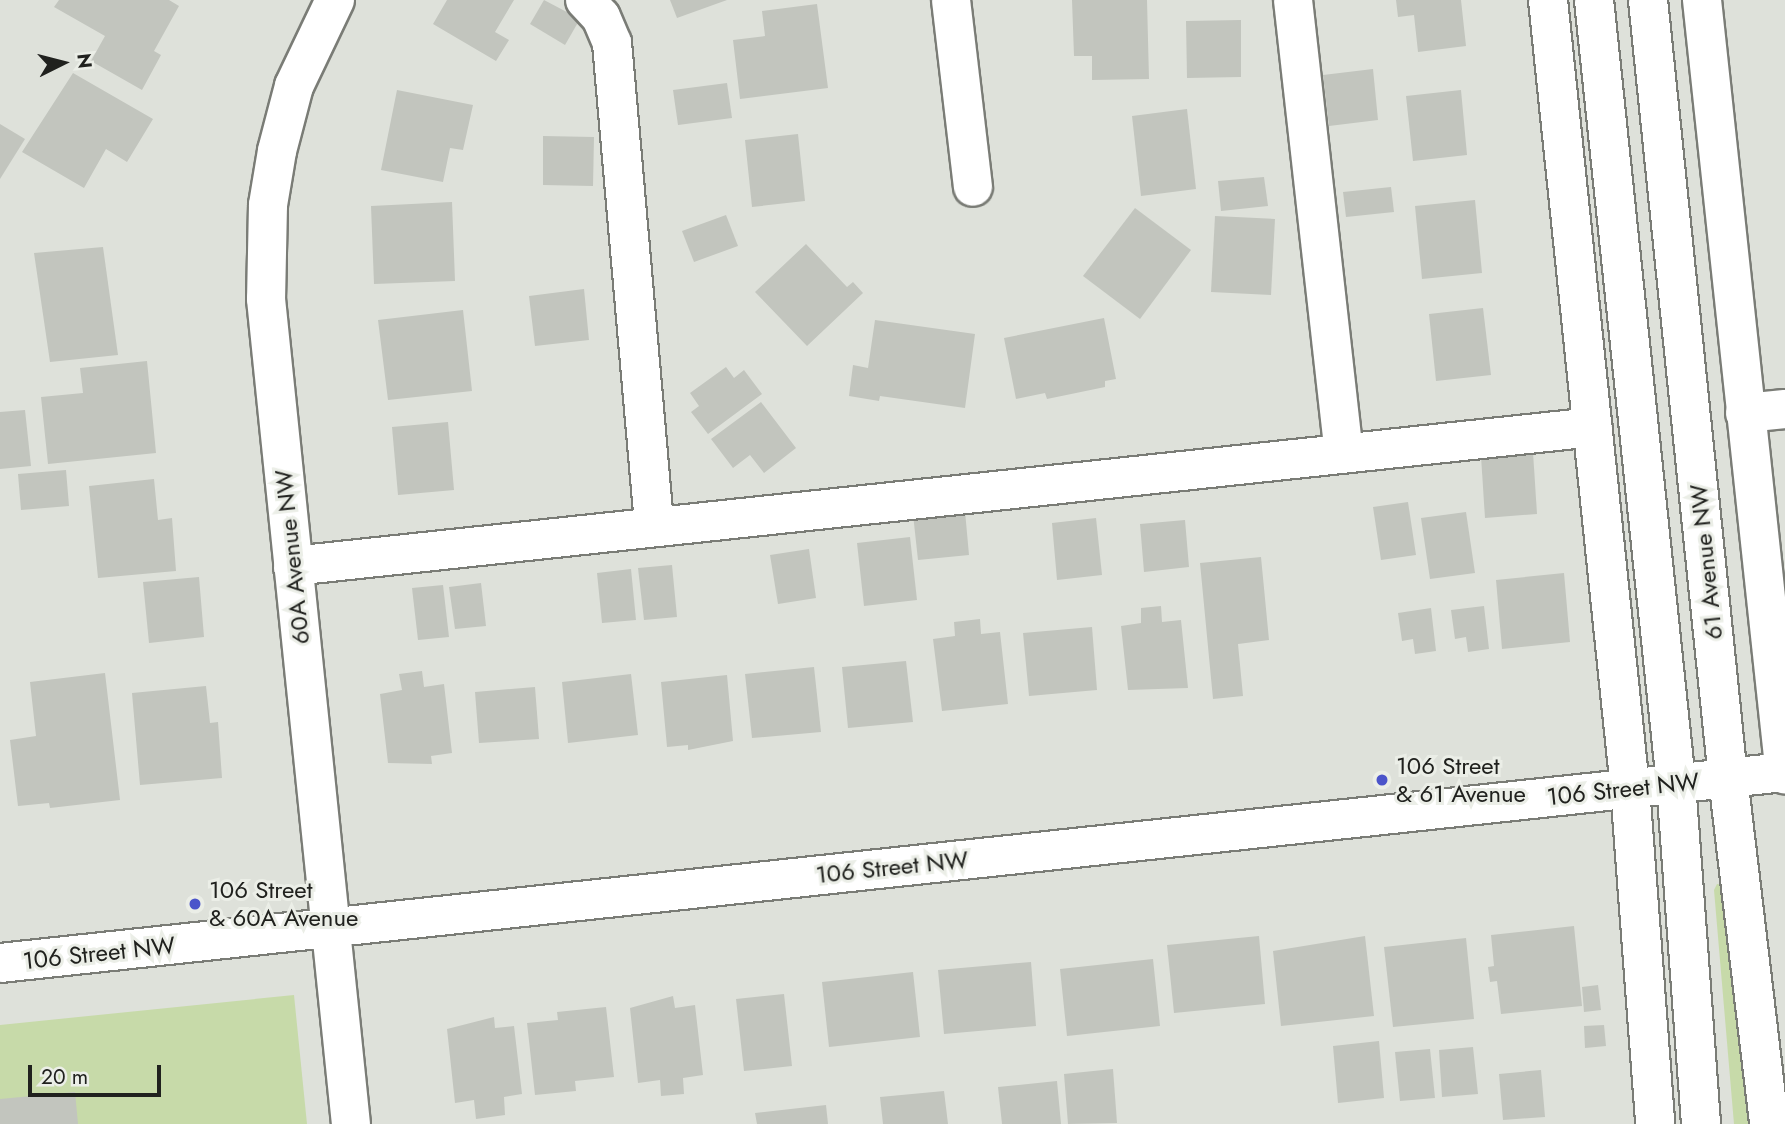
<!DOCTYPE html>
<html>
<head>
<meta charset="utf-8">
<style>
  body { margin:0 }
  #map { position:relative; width:1785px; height:1124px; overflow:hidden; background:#dee1da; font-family:Jost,sans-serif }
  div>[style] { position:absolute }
  .green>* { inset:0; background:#c7daa9 }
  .building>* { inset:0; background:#c2c5be }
  .roads { filter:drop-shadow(2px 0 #7a7c76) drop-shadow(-2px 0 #7a7c76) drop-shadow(0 2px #7a7c76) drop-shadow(0 -2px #7a7c76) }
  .minor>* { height:38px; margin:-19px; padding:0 19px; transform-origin:19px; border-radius:19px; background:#fff }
  .major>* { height:38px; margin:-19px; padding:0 19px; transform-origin:19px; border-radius:19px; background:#fff }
  .dots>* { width:19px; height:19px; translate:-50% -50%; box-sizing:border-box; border:4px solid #ebeee7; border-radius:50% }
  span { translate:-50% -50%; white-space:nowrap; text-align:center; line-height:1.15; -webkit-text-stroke:6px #ebeee7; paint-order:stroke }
  .street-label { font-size:24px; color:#20211e }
  .poi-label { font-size:24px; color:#20211e }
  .left { translate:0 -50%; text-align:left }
  .north { position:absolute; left:28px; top:28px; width:70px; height:70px; -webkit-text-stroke:5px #ebeee7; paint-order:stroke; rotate:84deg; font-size:19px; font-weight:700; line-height:28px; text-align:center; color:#20211e }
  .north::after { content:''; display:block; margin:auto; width:24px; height:32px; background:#20211e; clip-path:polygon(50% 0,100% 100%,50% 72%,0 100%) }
  .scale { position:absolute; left:28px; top:1065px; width:133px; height:32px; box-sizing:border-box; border:4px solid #20211e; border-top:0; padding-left:9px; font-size:21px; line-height:24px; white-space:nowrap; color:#20211e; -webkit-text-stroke:5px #ebeee7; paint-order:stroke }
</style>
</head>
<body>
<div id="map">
  <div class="green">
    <i style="clip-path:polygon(1717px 884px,1724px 885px,1750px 1124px,1734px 1124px,1714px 890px)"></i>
    <i style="clip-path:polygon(294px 995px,307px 1124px,0 1124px,0 1025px)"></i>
  </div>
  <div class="building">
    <i style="clip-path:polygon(59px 0,169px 0,179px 6px,154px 51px,161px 55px,142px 90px,91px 61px,105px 36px,54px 7px)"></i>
    <i style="clip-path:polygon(447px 0,514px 0,495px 32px,509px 40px,496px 61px,433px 24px)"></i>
    <i style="clip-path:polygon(544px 0,580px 19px,565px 45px,530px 24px)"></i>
    <i style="clip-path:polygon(670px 0,727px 0,677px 18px)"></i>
    <i style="clip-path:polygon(1072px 0,1147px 0,1149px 79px,1092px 80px,1092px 56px,1074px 56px)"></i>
    <i style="clip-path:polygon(1396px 0,1461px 0,1466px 46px,1418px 52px,1414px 15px,1398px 17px)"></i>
    <i style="clip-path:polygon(817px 4px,828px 88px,740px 99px,733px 40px,765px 36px,762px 11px)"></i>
    <i style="clip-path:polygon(1241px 20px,1241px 77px,1187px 78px,1186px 21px)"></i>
    <i style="clip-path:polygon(1373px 69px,1378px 120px,1329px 126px,1323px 75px)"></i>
    <i style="clip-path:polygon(73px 73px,153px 119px,127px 162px,106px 149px,84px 188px,22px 152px)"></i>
    <i style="clip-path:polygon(727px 83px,732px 118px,678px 125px,673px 90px)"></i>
    <i style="clip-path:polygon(397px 90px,473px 105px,463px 150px,450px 148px,443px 182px,381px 170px)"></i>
    <i style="clip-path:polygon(1461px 90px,1467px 155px,1413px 161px,1406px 96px)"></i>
    <i style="clip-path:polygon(1187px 109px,1196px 189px,1141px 196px,1132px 116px)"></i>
    <i style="clip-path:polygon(0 124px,25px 139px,0 179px)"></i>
    <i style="clip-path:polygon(798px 134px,805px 201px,752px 207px,745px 140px)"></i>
    <i style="clip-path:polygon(543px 136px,594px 137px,593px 186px,543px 185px)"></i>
    <i style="clip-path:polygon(1264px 177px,1268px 206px,1221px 211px,1218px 181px)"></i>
    <i style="clip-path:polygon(1391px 187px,1394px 212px,1346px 217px,1343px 192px)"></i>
    <i style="clip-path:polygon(1475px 200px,1482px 273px,1422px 279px,1415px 206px)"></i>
    <i style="clip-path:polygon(452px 202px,455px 281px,374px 284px,371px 206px)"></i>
    <i style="clip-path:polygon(1135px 208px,1191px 250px,1140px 319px,1083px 276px)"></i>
    <i style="clip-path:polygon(726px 215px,738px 246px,694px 262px,682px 231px)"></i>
    <i style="clip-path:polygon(1215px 216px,1275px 219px,1271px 295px,1211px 292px)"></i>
    <i style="clip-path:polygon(806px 244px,847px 287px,853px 282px,863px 293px,807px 346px,755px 292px)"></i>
    <i style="clip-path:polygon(103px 247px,118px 355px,50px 362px,34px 253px)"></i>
    <i style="clip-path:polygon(584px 289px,589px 340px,535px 346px,529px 296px)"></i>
    <i style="clip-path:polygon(1483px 308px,1491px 375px,1436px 381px,1429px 314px)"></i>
    <i style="clip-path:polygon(463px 310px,472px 391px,388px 400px,378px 320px)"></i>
    <i style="clip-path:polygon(1104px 318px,1116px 379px,1105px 381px,1105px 387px,1047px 399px,1045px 393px,1016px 399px,1004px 338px)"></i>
    <i style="clip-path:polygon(875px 320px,975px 334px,965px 408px,880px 396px,879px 401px,849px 396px,853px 365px,868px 368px)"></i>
    <i style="clip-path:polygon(147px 361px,156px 453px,48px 464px,41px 397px,83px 393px,80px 368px)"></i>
    <i style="clip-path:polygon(726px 367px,734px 378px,744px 370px,762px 394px,708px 434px,691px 412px,699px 406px,690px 393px)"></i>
    <i style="clip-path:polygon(761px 402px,796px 448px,764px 473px,750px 455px,733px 468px,711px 439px)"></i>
    <i style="clip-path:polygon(25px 410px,31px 466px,0 469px,0 412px)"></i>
    <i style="clip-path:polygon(448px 422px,454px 490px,398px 495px,392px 427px)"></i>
    <i style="clip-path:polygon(1533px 452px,1537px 514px,1485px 518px,1481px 456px)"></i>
    <i style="clip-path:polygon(66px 470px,69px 506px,21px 510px,18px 474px)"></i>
    <i style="clip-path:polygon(154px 479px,158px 520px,172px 518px,176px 571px,98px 578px,89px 486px)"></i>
    <i style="clip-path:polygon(964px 500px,969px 555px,918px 560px,912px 505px)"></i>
    <i style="clip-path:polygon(1408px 502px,1416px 555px,1381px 560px,1373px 507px)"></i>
    <i style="clip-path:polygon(1466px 512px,1475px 573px,1430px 579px,1421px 518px)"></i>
    <i style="clip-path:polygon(1096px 518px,1102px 575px,1057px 580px,1052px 523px)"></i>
    <i style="clip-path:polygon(1185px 520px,1189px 567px,1144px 572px,1140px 524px)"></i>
    <i style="clip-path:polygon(910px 537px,917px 600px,864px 606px,857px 543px)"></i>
    <i style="clip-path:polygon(809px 549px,816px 598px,778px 604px,770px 555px)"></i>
    <i style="clip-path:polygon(1261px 557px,1269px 640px,1238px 644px,1243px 696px,1213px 699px,1200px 563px)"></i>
    <i style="clip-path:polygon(672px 565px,677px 617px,644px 620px,638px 568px)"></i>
    <i style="clip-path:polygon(631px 569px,636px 620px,602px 623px,597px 573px)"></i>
    <i style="clip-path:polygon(1564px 573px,1570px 642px,1502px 649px,1496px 580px)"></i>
    <i style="clip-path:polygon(199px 577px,204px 637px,149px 643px,143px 582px)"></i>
    <i style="clip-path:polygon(481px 583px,486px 626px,455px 629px,449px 587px)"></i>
    <i style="clip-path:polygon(443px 585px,449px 637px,418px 640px,412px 588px)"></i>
    <i style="clip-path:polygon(1161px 606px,1162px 622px,1181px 620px,1188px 688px,1128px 690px,1121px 626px,1141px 623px,1141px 608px)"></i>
    <i style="clip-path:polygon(1484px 606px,1489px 649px,1468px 652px,1466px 637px,1455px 639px,1451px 610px)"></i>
    <i style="clip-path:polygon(1431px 608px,1436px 651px,1415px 654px,1413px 639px,1402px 641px,1398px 613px)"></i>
    <i style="clip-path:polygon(980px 619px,981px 634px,1000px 632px,1008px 704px,942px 711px,933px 639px,955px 636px,954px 622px)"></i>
    <i style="clip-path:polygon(1092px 627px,1097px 690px,1029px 696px,1023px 633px)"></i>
    <i style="clip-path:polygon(906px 661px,913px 722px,848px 728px,842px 667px)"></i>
    <i style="clip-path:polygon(814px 667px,821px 732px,752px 738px,745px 674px)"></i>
    <i style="clip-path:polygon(422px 671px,424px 687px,444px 684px,452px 753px,431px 756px,432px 764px,388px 763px,380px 694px,402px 690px,399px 674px)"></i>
    <i style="clip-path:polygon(105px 673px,120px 800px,50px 808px,49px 803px,18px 806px,10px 740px,36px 736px,30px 682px)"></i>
    <i style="clip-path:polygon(631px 674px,638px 735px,568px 743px,562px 682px)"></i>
    <i style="clip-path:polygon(727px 675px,733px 741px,688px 750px,688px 745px,667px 747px,661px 682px)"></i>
    <i style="clip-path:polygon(206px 686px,210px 723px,218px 722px,222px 778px,140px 785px,132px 693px)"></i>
    <i style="clip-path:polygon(535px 687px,539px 739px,479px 743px,475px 692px)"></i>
    <i style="clip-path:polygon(1574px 926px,1582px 1006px,1501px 1014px,1497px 981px,1490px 982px,1488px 967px,1494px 966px,1491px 935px)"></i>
    <i style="clip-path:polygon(1259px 936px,1265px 1004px,1174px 1013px,1167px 945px)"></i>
    <i style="clip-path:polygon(1365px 936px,1374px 1016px,1281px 1026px,1273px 951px)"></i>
    <i style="clip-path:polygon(1466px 938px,1474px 1019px,1393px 1027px,1384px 947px)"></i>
    <i style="clip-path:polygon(1153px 959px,1160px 1026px,1067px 1036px,1060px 969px)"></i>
    <i style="clip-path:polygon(1031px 962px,1036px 1026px,944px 1034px,938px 970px)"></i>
    <i style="clip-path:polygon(913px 972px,920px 1037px,829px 1047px,822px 982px)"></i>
    <i style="clip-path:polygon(1598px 985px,1601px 1010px,1584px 1012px,1582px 987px)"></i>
    <i style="clip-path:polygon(784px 994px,792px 1066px,744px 1071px,736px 999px)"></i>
    <i style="clip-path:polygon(673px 996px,675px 1008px,695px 1005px,703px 1075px,683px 1078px,684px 1094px,661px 1096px,660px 1080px,638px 1083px,630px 1008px)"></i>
    <i style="clip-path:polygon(606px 1007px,614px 1077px,575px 1081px,576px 1091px,535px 1095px,527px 1023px,558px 1020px,557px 1012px)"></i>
    <i style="clip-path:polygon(494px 1017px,495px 1028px,514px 1026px,522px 1094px,504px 1097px,505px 1115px,476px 1119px,474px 1100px,455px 1103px,447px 1029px)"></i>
    <i style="clip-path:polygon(1604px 1025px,1606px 1046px,1585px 1048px,1584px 1026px)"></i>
    <i style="clip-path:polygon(1379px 1041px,1384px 1098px,1338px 1103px,1333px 1046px)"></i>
    <i style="clip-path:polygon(1473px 1047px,1478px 1094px,1442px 1097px,1439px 1050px)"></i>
    <i style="clip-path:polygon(1430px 1049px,1435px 1098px,1400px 1101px,1395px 1052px)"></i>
    <i style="clip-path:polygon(1113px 1069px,1117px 1123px,1068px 1124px,1064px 1074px)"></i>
    <i style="clip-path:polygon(1541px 1070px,1545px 1117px,1503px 1120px,1499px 1074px)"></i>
    <i style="clip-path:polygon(1057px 1081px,1061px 1124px,1002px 1124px,998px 1087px)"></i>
    <i style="clip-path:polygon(944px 1091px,948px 1124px,883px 1124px,880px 1097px)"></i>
    <i style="clip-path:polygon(75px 1092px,78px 1124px,0 1124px,0 1099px)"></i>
    <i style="clip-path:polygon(826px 1105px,828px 1124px,757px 1124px,755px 1113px)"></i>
  </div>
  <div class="roads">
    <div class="minor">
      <i style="left:335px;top:0;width:95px;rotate:115.5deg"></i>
      <i style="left:294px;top:86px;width:67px;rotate:104.7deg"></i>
      <i style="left:277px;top:151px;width:55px;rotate:99.5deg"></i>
      <i style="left:268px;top:205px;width:94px;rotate:91.2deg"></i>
      <i style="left:266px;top:299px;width:829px;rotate:84.12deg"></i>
      <i style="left:585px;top:0;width:23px;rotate:47deg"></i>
      <i style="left:601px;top:17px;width:28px;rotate:67deg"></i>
      <i style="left:612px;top:43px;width:486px;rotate:85deg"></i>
      <i style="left:951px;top:0;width:188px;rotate:83.3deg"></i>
      <i style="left:1293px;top:0;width:456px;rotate:83.6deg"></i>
      <i style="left:1548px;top:0;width:792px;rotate:84.06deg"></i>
      <i style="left:1630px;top:788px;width:337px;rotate:85.7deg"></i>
      <i style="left:1702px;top:0;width:779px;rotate:83.89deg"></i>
      <i style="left:1745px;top:413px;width:40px;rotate:-5.7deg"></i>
      <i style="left:293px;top:566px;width:1307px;rotate:-6.1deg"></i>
      <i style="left:0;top:963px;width:1795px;rotate:-6.11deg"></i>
    </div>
    <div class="major">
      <i style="left:1594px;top:0;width:787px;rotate:84.02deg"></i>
      <i style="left:1676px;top:783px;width:342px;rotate:85.8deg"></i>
      <i style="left:1648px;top:0;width:782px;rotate:84.13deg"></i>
      <i style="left:1728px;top:778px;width:348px;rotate:83.2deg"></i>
    </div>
  </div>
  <div class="dots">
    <i style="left:1382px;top:780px;background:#4b54ca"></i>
    <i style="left:195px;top:904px;background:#4b54ca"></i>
  </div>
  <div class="street-label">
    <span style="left:292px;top:557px;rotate:-96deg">60A Avenue NW</span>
    <span style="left:1706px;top:562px;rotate:-96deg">61 Avenue NW</span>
    <span style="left:1623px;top:789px;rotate:-6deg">106 Street NW</span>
    <span style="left:892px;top:867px;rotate:-6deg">106 Street NW</span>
    <span style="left:99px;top:953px;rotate:-6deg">106 Street NW</span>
  </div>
  <div class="poi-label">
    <span class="left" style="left:1396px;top:780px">106 Street<br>&amp; 61 Avenue</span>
    <span class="left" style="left:209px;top:904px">106 Street<br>&amp; 60A Avenue</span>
  </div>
  <div class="north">N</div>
  <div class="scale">20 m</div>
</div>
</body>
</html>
